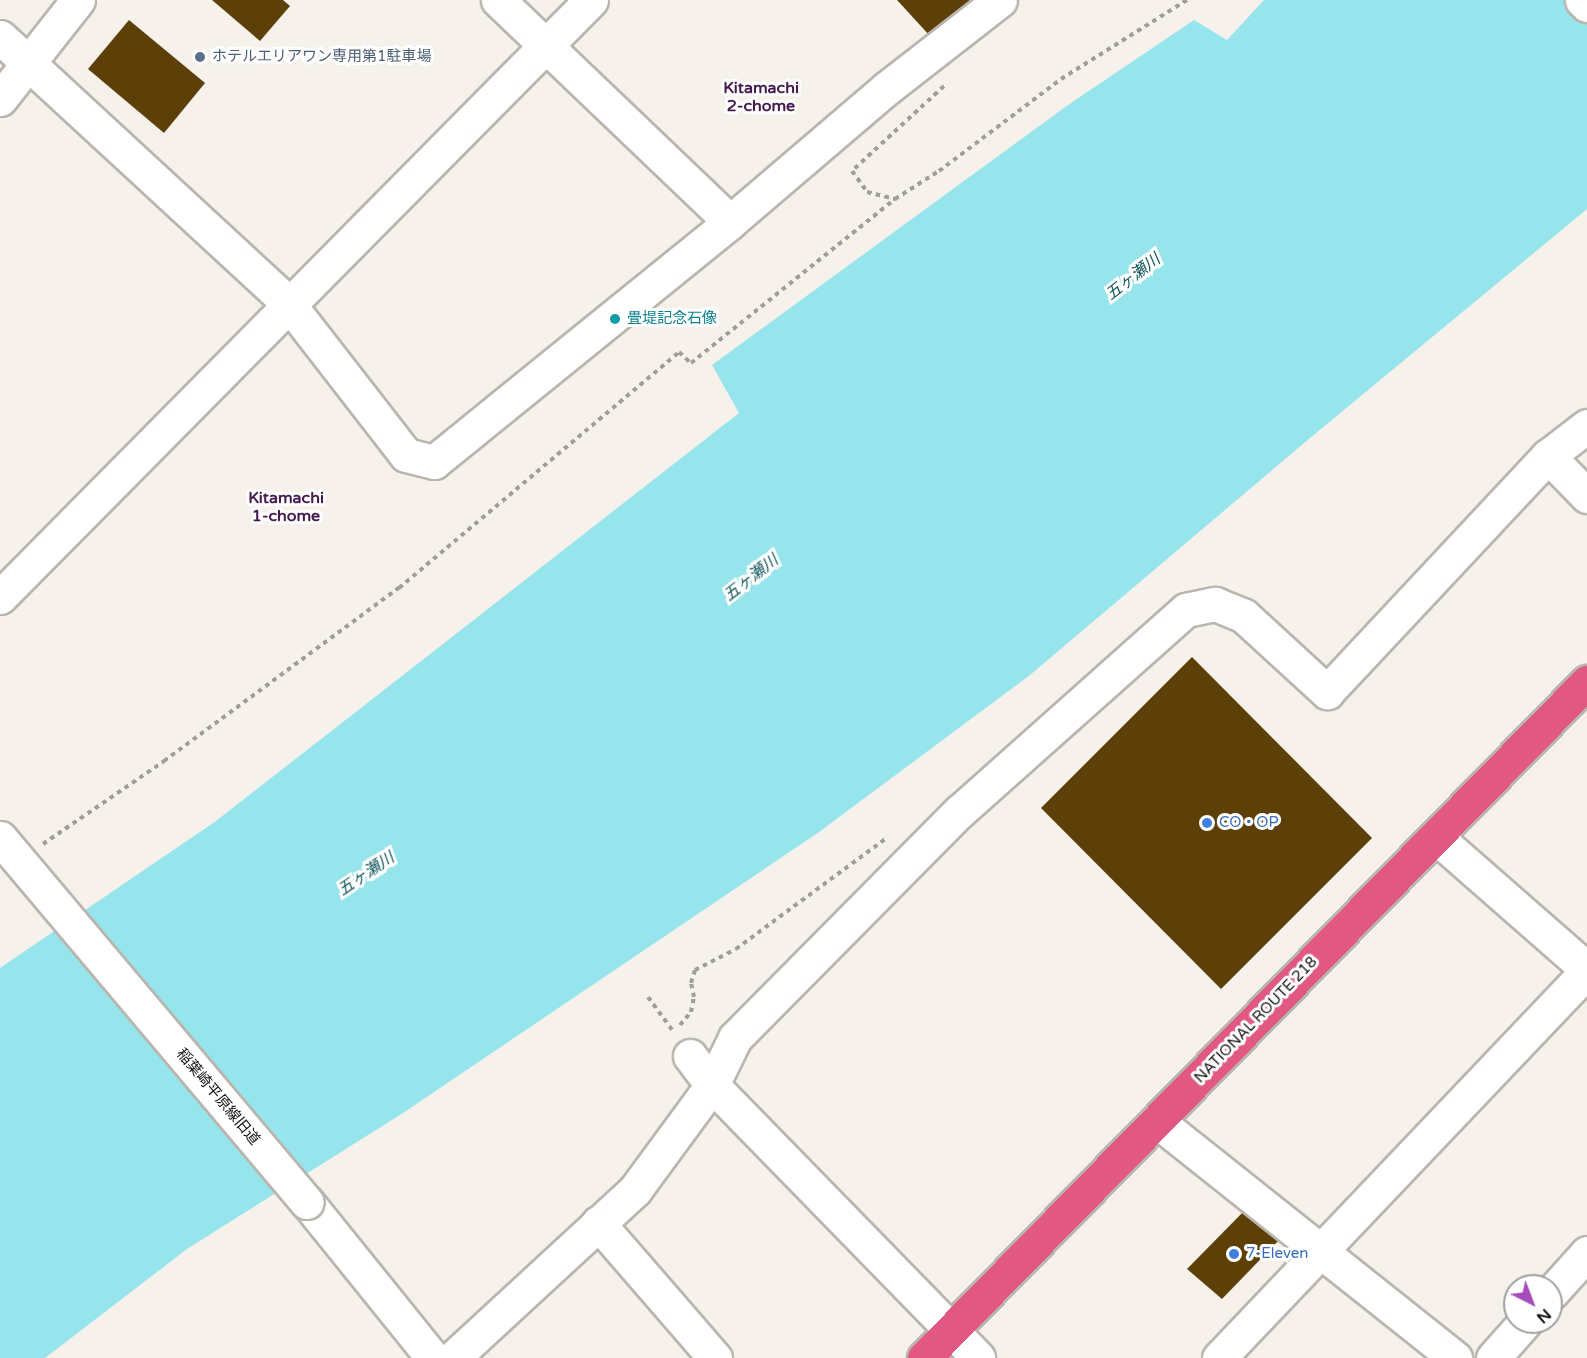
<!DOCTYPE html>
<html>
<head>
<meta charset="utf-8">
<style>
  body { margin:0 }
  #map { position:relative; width:1587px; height:1358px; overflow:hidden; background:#f6f1eb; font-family:"Varela Round","Noto Sans JP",sans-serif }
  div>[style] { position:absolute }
  .water>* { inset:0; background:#96e5ec }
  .building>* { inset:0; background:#5d3f08 }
  .path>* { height:4px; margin-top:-2px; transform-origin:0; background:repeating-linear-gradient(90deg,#a19d99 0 4.5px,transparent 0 9px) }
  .roads { filter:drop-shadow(2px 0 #bab5af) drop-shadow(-2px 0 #bab5af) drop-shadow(0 2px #bab5af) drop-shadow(0 -2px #bab5af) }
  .street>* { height:33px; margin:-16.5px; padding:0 16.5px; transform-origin:16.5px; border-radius:16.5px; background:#fff }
  .secondary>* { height:33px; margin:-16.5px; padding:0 16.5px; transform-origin:16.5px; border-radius:16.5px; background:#fff }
  .highway>* { height:33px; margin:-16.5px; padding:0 16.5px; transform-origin:16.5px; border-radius:16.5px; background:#e15983 }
  .bridges { filter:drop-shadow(2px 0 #bab5af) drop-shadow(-2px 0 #bab5af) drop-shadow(0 2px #bab5af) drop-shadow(0 -2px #bab5af) }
  .secondary-bridge>* { height:33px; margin:-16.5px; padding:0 16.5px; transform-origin:16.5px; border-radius:16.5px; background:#fff }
  .dots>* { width:16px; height:16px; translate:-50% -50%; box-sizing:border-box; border:3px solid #fff; border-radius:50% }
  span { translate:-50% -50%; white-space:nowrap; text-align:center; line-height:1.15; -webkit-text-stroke:6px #fff; paint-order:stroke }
  .service-label { font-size:15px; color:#4e5e75 }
  .left { translate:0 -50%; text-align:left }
  .culture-label { font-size:15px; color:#0d838f }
  .shop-label { font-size:15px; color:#366cbe }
  .street-label { font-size:15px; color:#151311 }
  .neighbourhood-label { font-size:16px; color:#451b4f; font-weight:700 }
  .water-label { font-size:16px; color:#0e5459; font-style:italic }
  .north { position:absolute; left:1503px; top:1274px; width:60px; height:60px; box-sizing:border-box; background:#fff; border:2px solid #a1a1a0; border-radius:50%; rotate:138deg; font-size:16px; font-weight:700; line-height:24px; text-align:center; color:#151311 }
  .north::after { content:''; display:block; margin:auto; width:21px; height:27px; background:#a54ebb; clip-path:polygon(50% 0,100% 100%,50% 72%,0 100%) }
</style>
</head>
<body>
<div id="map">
  <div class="water">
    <i style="clip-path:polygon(1264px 0,1587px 0,1587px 209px,1310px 438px,1030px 675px,819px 832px,403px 1113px,187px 1249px,45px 1358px,0 1358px,0 968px,216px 821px,739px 413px,712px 365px,1068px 105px,1194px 20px,1227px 40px)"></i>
  </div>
  <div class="building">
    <i style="clip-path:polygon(212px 0,283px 0,290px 6px,260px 41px)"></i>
    <i style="clip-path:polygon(897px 0,970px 0,930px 36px)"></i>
    <i style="clip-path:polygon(129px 20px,205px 83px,164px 133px,88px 69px)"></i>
    <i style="clip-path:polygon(1192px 657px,1372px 838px,1221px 989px,1041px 808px)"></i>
    <i style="clip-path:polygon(1248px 1207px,1280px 1239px,1222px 1299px,1187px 1269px)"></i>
  </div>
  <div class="path">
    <i style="left:944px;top:86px;width:125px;rotate:137.3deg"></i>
    <i style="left:852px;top:171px;width:26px;rotate:54deg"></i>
    <i style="left:867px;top:192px;width:29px;rotate:14deg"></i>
    <i style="left:895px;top:199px;width:52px;rotate:-32.5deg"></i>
    <i style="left:939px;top:171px;width:153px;rotate:-37deg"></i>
    <i style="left:1061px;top:79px;width:149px;rotate:-32.1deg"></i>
    <i style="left:43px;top:844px;width:147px;rotate:-34.4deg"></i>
    <i style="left:164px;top:761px;width:292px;rotate:-36.4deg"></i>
    <i style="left:399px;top:588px;width:366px;rotate:-40.1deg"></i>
    <i style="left:679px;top:352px;width:16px;rotate:43deg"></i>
    <i style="left:691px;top:363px;width:262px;rotate:-38.8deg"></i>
    <i style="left:648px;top:997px;width:42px;rotate:53.7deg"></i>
    <i style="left:680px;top:1025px;width:17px;rotate:-50deg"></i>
    <i style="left:691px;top:1012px;width:15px;rotate:-79deg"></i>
    <i style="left:694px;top:997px;width:14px;rotate:-102deg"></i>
    <i style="left:691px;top:983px;width:14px;rotate:-73deg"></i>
    <i style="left:695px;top:970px;width:46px;rotate:-27.1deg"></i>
    <i style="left:736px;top:949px;width:189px;rotate:-36.4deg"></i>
  </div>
  <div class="roads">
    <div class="street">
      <i style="left:498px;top:0;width:321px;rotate:43.7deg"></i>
      <i style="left:0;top:37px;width:392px;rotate:42.7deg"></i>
      <i style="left:288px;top:303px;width:192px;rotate:52.2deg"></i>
      <i style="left:406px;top:455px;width:29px;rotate:14deg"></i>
      <i style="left:434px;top:462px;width:381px;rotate:-39deg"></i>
      <i style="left:730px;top:222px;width:206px;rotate:-40.5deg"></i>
      <i style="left:887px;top:88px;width:143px;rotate:-37.9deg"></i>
      <i style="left:1548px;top:456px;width:56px;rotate:45.7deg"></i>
      <i style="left:1436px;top:837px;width:201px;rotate:41.2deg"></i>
      <i style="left:690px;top:1056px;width:36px;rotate:53deg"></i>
      <i style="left:712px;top:1085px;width:381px;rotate:45.7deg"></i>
      <i style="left:1157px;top:1121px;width:381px;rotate:38.5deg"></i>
      <i style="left:598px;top:1223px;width:179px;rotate:49.1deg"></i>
      <i style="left:1551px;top:1293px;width:54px;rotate:-48deg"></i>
      <i style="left:453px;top:1358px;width:248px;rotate:-42.7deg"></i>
      <i style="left:635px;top:1190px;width:130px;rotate:-53.7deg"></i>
      <i style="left:712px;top:1085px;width:52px;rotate:-63.9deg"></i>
      <i style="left:735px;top:1038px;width:318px;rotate:-45.3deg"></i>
      <i style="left:959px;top:812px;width:304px;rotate:-41.7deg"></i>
      <i style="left:1186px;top:610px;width:30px;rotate:-12deg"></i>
      <i style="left:1215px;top:604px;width:31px;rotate:22deg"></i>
      <i style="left:1244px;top:616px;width:113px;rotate:42.5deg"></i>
      <i style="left:1327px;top:692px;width:323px;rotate:-46.9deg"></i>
      <i style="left:1548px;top:456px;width:49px;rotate:-37.6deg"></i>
      <i style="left:1219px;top:1358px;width:534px;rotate:-46.44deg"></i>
      <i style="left:1493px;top:1358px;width:48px;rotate:-48.4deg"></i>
    </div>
    <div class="secondary">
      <i style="left:1582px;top:0;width:7px;rotate:45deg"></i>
      <i style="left:0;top:99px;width:126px;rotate:-51.8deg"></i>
      <i style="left:0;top:597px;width:840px;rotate:-45.29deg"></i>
      <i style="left:307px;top:1202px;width:201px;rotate:51.1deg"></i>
    </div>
    <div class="highway">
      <i style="left:924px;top:1358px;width:947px;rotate:-45.56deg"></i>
    </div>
  </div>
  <div class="bridges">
    <div class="secondary-bridge">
      <i style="left:0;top:838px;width:476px;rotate:49.9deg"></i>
    </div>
  </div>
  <div class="dots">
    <i style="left:200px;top:57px;background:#5c6f8a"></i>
    <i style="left:615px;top:319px;background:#0f9aa8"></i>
    <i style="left:1207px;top:823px;background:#3f7fe0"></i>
    <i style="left:1234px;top:1254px;background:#3f7fe0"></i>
  </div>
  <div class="service-label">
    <span class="left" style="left:212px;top:57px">ホテルエリアワン専用第1駐車場</span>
  </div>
  <div class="culture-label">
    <span class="left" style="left:627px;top:319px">畳堤記念石像</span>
  </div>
  <div class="shop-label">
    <span class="left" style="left:1219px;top:823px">CO・OP</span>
    <span class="left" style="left:1246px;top:1254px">7-Eleven</span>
  </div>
  <div class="street-label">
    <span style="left:1256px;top:1020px;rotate:-46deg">NATIONAL ROUTE 218</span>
    <span style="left:218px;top:1097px;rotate:50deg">稲葉崎平原線旧道</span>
  </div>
  <div class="neighbourhood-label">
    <span style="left:761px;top:97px">Kitamachi<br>2-chome</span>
    <span style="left:286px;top:507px">Kitamachi<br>1-chome</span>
  </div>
  <div class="water-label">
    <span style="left:1133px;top:277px;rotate:-38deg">五ヶ瀬川</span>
    <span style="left:751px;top:578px;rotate:-38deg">五ヶ瀬川</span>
    <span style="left:366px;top:874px;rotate:-34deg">五ヶ瀬川</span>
  </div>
  <div class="north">N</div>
</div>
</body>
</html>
